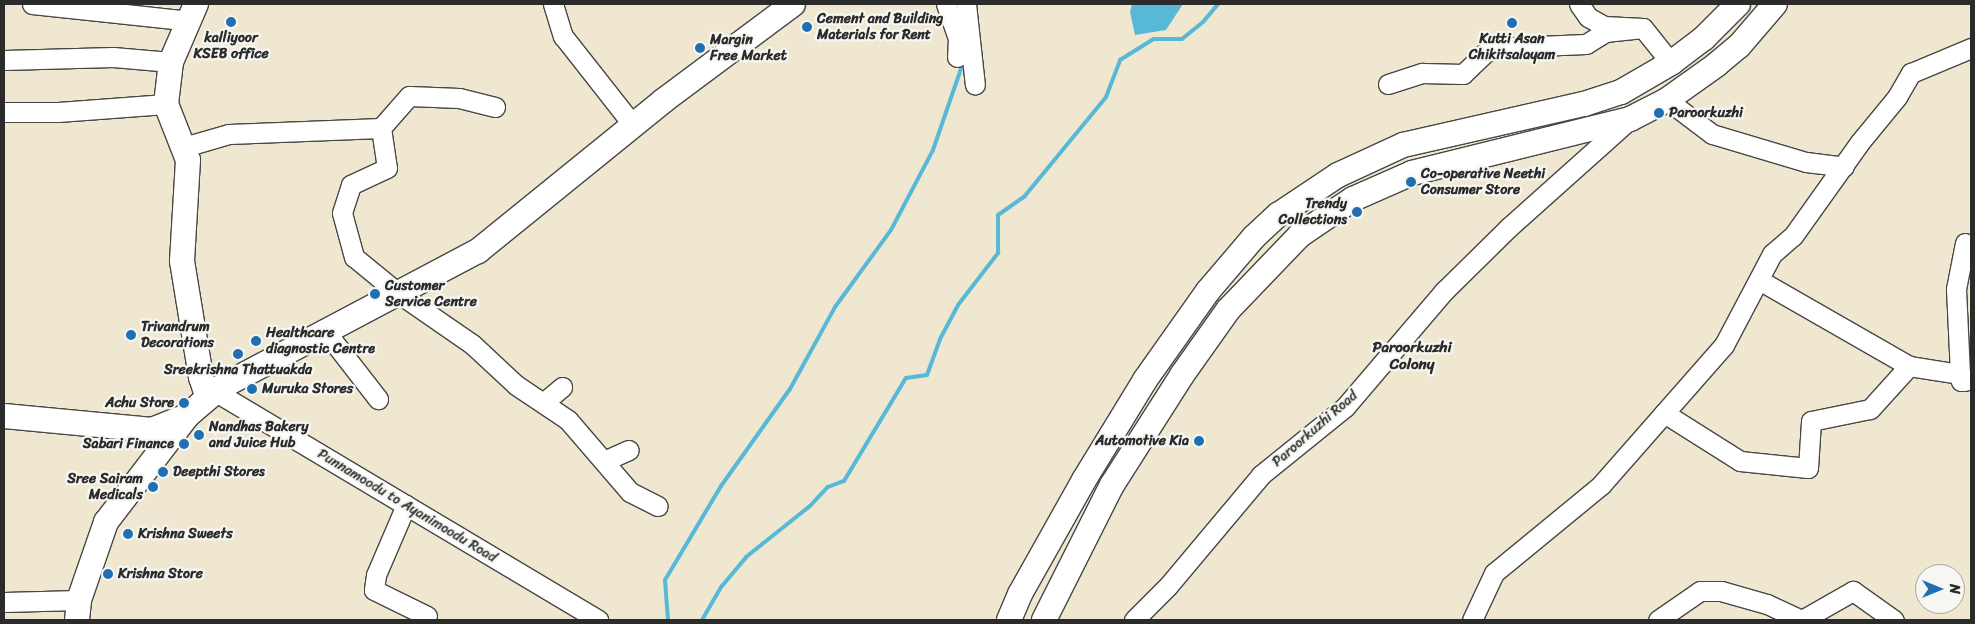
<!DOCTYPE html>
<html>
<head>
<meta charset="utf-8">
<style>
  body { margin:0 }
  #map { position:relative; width:1975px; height:624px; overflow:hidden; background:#efe7d0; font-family:Sriracha,sans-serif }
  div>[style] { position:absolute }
  .water>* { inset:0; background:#58b9d7 }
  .stream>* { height:4px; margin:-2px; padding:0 2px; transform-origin:2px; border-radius:2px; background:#58b9d7 }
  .roads { filter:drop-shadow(1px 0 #484744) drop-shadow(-1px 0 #484744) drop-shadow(0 1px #484744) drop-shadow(0 -1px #484744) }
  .minor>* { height:19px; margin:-9.5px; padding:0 9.5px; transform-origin:9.5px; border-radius:9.5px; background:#fff }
  .major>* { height:24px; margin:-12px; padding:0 12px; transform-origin:12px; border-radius:12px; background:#fff }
  .dots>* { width:14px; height:14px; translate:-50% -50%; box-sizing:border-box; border:2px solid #f6f6f2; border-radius:50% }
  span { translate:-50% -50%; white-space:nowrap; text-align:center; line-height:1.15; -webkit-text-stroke:4.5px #f6f6f2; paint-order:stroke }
  .poi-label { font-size:14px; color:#2b2b2b; font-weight:700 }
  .left { translate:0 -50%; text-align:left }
  .right { translate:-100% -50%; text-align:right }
  .street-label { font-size:14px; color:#2b2b2b }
  .neighbourhood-label { font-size:15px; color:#2b2b2b; font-weight:700 }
  .frame { position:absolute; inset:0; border:5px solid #2b2b2b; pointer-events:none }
  .north { position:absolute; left:1915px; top:564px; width:50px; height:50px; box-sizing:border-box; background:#f6f6f2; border:1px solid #a5a5a2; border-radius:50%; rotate:90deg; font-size:14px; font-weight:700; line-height:20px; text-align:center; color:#2b2b2b }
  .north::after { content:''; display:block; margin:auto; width:18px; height:22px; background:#1f6fb2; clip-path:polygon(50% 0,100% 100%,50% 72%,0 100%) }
</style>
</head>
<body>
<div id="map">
  <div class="water">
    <i style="clip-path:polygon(1132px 4px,1183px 4px,1166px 30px,1135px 35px,1130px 12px)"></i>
  </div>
  <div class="stream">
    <i style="left:668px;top:620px;width:40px;rotate:-94.3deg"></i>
    <i style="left:665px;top:580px;width:109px;rotate:-59.2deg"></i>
    <i style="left:721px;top:486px;width:119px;rotate:-54.6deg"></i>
    <i style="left:790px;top:389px;width:94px;rotate:-61.2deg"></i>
    <i style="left:835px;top:307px;width:95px;rotate:-54deg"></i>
    <i style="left:891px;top:230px;width:90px;rotate:-62.3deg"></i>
    <i style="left:933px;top:150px;width:95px;rotate:-71deg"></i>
    <i style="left:702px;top:620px;width:39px;rotate:-60deg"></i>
    <i style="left:722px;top:586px;width:38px;rotate:-50deg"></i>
    <i style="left:746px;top:557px;width:82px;rotate:-38.6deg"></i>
    <i style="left:810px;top:506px;width:26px;rotate:-47deg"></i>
    <i style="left:828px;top:487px;width:17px;rotate:-21deg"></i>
    <i style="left:844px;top:481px;width:120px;rotate:-59deg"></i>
    <i style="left:906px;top:378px;width:21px;rotate:-8deg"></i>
    <i style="left:927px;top:375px;width:38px;rotate:-70deg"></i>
    <i style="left:940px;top:339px;width:38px;rotate:-62deg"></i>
    <i style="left:958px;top:305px;width:66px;rotate:-52.4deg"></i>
    <i style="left:998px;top:253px;width:38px;rotate:-90deg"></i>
    <i style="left:998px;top:215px;width:32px;rotate:-35deg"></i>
    <i style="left:1024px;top:197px;width:129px;rotate:-50.6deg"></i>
    <i style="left:1106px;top:97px;width:40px;rotate:-69deg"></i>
    <i style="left:1120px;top:60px;width:40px;rotate:-32deg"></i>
    <i style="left:1154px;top:39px;width:28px"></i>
    <i style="left:1182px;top:39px;width:27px;rotate:-39deg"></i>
    <i style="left:1203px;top:22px;width:23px;rotate:-50deg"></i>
  </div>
  <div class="roads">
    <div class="minor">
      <i style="left:32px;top:4px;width:159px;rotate:6.1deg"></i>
      <i style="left:553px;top:4px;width:34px;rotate:73deg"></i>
      <i style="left:563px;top:36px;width:113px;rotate:51.8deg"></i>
      <i style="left:946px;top:4px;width:37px;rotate:71deg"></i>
      <i style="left:958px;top:39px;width:18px;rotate:93deg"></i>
      <i style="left:966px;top:4px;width:81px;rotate:83.7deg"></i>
      <i style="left:1579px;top:4px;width:16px;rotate:55deg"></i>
      <i style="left:1588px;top:17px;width:18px;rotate:29deg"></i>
      <i style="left:1604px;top:26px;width:39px;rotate:3deg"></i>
      <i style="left:1643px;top:28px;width:45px;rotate:51.3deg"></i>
      <i style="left:4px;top:60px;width:109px;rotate:-1.6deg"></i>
      <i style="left:113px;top:57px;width:58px;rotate:4.9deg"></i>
      <i style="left:1388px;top:84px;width:36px;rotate:-18deg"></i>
      <i style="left:1422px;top:73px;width:41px;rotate:1.4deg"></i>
      <i style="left:1463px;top:74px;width:37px;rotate:-44deg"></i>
      <i style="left:1490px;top:48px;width:96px;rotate:-2.4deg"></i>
      <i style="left:1586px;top:44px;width:22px;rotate:-32deg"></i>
      <i style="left:1605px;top:32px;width:38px;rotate:-6deg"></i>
      <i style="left:1667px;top:100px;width:56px;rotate:37.1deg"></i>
      <i style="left:1712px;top:134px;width:98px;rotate:16.6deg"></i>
      <i style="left:1806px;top:162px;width:38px;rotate:7deg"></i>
      <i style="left:495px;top:107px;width:37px;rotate:-166deg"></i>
      <i style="left:459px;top:98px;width:50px;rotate:-177.7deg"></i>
      <i style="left:409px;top:96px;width:43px;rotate:131.2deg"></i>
      <i style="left:381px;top:128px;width:40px;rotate:81.5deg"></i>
      <i style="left:387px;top:168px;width:40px;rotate:155deg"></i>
      <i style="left:351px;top:185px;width:29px;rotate:108deg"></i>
      <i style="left:342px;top:213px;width:46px;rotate:74.7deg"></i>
      <i style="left:354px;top:257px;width:57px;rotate:39.3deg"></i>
      <i style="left:398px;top:293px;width:90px;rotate:34.6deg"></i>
      <i style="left:472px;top:344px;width:60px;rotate:43deg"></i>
      <i style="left:516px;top:385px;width:63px;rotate:33.9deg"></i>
      <i style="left:568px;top:420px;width:95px;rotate:49.3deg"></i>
      <i style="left:630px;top:492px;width:31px;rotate:27deg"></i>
      <i style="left:4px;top:112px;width:54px"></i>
      <i style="left:58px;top:112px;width:108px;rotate:-4.2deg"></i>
      <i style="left:184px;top:147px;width:47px;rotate:-16.1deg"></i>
      <i style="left:229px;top:134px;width:152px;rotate:-2.3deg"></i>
      <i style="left:1965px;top:243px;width:47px;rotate:101.1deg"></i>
      <i style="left:1956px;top:289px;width:85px;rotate:87.3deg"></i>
      <i style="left:1960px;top:374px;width:7px;rotate:82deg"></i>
      <i style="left:1961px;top:381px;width:4px"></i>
      <i style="left:1759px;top:280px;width:173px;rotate:29.8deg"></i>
      <i style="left:1909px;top:366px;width:52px;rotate:8.9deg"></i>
      <i style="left:326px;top:332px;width:85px;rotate:52.2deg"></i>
      <i style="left:216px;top:392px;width:445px;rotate:30.8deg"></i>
      <i style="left:543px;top:403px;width:25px;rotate:-40deg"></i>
      <i style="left:1664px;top:413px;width:90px;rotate:32.3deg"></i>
      <i style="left:1740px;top:461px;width:68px;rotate:5.9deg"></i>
      <i style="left:1808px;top:468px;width:47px;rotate:-86.3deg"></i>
      <i style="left:1811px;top:421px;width:60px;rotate:-11.5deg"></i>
      <i style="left:1870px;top:409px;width:58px;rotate:-47.8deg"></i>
      <i style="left:604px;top:461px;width:27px;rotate:-24deg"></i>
      <i style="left:406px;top:505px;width:76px;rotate:113.2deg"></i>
      <i style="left:376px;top:575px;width:15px;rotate:98deg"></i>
      <i style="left:374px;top:590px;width:59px;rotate:26.1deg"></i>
      <i style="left:4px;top:602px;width:75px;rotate:-1.5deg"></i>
      <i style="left:1134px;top:620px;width:48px;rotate:-45deg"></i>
      <i style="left:1168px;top:586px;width:145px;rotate:-50deg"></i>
      <i style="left:1261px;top:475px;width:108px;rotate:-39deg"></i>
      <i style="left:1345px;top:407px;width:153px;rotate:-49.5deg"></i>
      <i style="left:1444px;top:291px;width:90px;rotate:-44.5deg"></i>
      <i style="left:1508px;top:228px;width:164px;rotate:-41.8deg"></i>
      <i style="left:1472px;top:620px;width:52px;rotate:-64.9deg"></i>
      <i style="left:1494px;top:573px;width:139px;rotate:-39.4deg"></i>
      <i style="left:1601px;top:485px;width:186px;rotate:-48.7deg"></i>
      <i style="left:1724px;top:345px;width:103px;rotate:-62.2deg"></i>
      <i style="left:1772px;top:254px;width:28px;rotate:-41deg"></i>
      <i style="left:1793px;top:236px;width:115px;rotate:-54.5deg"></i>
      <i style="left:1860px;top:142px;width:58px;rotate:-50.6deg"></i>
      <i style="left:1897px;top:97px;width:28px;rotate:-60deg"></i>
      <i style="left:1911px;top:73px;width:65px;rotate:-22.6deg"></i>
      <i style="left:1658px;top:620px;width:51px;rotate:-34.6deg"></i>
      <i style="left:1700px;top:591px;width:21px"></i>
      <i style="left:1721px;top:591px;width:48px;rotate:15.8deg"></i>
      <i style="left:1767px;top:604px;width:38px;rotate:25deg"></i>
      <i style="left:1802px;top:620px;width:59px;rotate:-29.6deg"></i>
      <i style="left:1853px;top:591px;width:50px;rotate:35.3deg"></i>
    </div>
    <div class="major">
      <i style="left:196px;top:4px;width:63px;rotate:113.3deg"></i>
      <i style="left:171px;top:62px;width:42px;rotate:96.8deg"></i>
      <i style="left:166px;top:104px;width:60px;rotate:68.6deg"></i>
      <i style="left:188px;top:160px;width:101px;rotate:93.4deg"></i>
      <i style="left:182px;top:261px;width:118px;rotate:80.7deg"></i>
      <i style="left:201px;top:377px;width:22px;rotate:72deg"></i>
      <i style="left:4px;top:416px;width:149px;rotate:5.4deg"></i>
      <i style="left:152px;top:430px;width:38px;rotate:-22deg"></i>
      <i style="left:77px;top:620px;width:20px;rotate:-84deg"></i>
      <i style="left:79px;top:600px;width:83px;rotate:-70.9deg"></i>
      <i style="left:106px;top:522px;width:133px;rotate:-52.6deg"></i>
      <i style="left:187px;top:416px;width:20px;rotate:-41deg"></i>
      <i style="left:202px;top:403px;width:25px;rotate:-40deg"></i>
      <i style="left:221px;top:387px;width:291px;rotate:-27.9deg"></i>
      <i style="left:478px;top:251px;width:238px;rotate:-39deg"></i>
      <i style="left:663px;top:101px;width:162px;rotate:-36.7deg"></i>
      <i style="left:1009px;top:620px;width:28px;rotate:-67deg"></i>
      <i style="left:1020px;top:594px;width:131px;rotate:-60.7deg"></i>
      <i style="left:1084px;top:480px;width:117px;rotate:-58.6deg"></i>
      <i style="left:1145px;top:380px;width:109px;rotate:-54.7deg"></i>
      <i style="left:1208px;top:291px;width:71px;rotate:-49.6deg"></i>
      <i style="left:1254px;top:237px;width:33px;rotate:-43deg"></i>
      <i style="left:1278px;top:215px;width:72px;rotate:-33.7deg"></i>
      <i style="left:1338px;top:175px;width:72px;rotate:-24.8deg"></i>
      <i style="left:1403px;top:145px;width:186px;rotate:-12.8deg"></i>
      <i style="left:1584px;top:104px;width:39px;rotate:-18deg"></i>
      <i style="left:1621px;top:92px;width:58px;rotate:-30.1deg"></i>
      <i style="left:1671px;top:63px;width:41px;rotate:-37.1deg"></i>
      <i style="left:1704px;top:38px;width:48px;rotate:-45deg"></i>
      <i style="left:1044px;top:620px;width:151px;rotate:-63.3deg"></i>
      <i style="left:1112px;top:485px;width:130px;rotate:-57.5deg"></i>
      <i style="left:1182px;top:375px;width:80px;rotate:-54.7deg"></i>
      <i style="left:1228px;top:310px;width:104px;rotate:-46.2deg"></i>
      <i style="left:1300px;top:235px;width:64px;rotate:-34.2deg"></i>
      <i style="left:1353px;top:199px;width:64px;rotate:-23.8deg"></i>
      <i style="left:1412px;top:173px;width:225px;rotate:-13.9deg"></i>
      <i style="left:1630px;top:119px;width:42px;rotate:-27.2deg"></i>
      <i style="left:1667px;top:100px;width:60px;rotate:-35.5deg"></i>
      <i style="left:1716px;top:65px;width:30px;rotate:-40deg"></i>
      <i style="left:1739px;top:46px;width:55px;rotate:-49.4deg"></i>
    </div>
  </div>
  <div class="dots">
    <i style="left:231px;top:22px;background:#1f6fb2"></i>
    <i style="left:1512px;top:23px;background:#1f6fb2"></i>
    <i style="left:807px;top:27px;background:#1f6fb2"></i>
    <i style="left:700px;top:48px;background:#1f6fb2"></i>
    <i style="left:1659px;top:113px;background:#1f6fb2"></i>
    <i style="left:1411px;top:182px;background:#1f6fb2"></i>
    <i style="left:1357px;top:212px;background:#1f6fb2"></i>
    <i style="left:375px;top:294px;background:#1f6fb2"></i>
    <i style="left:131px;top:335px;background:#1f6fb2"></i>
    <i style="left:256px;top:341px;background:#1f6fb2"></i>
    <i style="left:238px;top:354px;background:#1f6fb2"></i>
    <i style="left:252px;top:389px;background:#1f6fb2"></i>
    <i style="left:184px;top:403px;background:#1f6fb2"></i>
    <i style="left:199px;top:435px;background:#1f6fb2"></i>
    <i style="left:1199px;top:441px;background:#1f6fb2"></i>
    <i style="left:184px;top:444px;background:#1f6fb2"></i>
    <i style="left:163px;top:472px;background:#1f6fb2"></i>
    <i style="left:153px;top:487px;background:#1f6fb2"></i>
    <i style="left:128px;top:534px;background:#1f6fb2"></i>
    <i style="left:108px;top:574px;background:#1f6fb2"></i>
  </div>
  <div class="poi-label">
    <span class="left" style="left:817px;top:27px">Cement and Building<br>Materials for Rent</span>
    <span style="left:231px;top:46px">kalliyoor<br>KSEB office</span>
    <span style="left:1512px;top:47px">Kutti Asan<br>Chikitsalayam</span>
    <span class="left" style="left:710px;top:48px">Margin<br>Free Market</span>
    <span class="left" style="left:1669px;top:113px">Paroorkuzhi</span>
    <span class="left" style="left:1421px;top:182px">Co-operative Neethi<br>Consumer Store</span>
    <span class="right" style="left:1347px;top:212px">Trendy<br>Collections</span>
    <span class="left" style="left:385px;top:294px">Customer<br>Service Centre</span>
    <span class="left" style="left:141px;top:335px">Trivandrum<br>Decorations</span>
    <span class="left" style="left:266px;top:341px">Healthcare<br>diagnostic Centre</span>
    <span style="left:238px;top:370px">Sreekrishna Thattuakda</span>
    <span class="left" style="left:262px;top:389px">Muruka Stores</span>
    <span class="right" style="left:174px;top:403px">Achu Store</span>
    <span class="left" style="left:209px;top:435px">Nandhas Bakery<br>and Juice Hub</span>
    <span class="right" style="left:1189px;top:441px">Automotive Kia</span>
    <span class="right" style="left:174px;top:444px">Sabari Finance</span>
    <span class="left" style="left:173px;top:472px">Deepthi Stores</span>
    <span class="right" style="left:143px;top:487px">Sree Sairam<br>Medicals</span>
    <span class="left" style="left:138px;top:534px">Krishna Sweets</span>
    <span class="left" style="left:118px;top:574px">Krishna Store</span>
  </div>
  <div class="street-label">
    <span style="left:1315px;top:429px;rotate:-41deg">Paroorkuzhi Road</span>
    <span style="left:407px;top:506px;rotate:31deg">Punnamoodu to Ayanimoodu Road</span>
  </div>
  <div class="neighbourhood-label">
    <span style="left:1412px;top:356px">Paroorkuzhi<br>Colony</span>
  </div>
  <div class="frame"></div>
  <div class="north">N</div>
</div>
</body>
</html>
